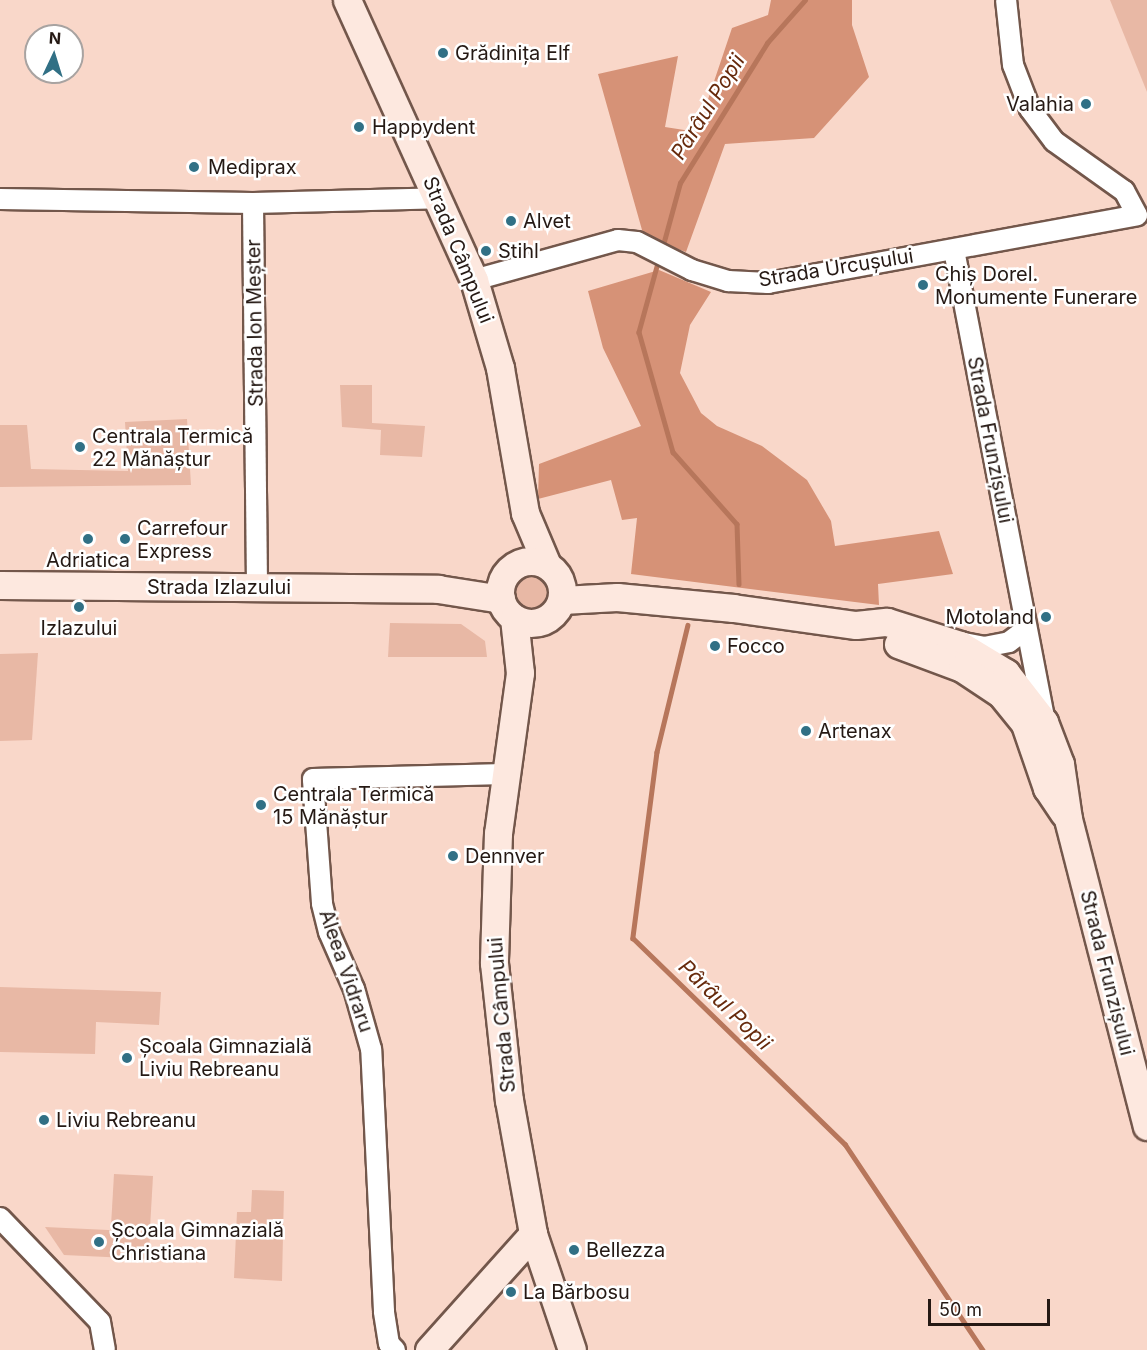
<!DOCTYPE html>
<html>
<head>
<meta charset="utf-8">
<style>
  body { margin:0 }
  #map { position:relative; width:1147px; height:1350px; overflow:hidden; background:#f9d7c9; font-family:Inter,sans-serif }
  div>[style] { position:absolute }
  .green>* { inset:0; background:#e8b8a5 }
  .round { border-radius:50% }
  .forest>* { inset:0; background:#d69277 }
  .stream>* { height:4.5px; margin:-2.25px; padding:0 2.25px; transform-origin:2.25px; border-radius:2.25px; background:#b7765b }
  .roads { filter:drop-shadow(2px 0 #73574b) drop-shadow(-2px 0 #73574b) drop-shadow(0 2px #73574b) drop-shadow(0 -2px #73574b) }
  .street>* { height:20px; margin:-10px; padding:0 10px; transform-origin:10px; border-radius:10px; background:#fff }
  .secondary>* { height:27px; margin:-13.5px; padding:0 13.5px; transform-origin:13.5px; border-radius:13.5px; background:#fde8df }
  .secondary>.ring { margin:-13.5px; padding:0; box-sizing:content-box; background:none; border:27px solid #fde8df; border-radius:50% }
  .dots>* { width:16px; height:16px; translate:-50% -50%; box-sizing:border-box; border:3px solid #fff; border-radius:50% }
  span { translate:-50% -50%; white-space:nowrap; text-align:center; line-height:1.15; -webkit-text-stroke:5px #fff; paint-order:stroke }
  .poi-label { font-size:20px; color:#251914 }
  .left { translate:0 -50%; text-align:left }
  .right { translate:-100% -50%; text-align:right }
  .street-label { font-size:20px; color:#251914 }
  .water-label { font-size:21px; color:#672a0c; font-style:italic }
  .north { position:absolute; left:24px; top:24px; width:60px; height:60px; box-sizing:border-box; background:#fff; border:2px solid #a8a3a1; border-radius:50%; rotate:4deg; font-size:16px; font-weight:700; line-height:24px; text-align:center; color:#251914 }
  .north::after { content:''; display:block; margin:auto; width:21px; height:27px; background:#317085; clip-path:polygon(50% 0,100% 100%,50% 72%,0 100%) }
  .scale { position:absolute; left:928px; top:1299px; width:122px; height:27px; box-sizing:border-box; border:3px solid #251914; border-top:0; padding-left:8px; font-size:18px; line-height:21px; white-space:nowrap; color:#251914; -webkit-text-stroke:4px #fff; paint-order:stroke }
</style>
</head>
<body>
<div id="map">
  <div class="green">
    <i style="clip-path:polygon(1110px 0,1147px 0,1147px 92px)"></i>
    <i style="clip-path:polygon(340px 385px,372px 385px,372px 423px,425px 426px,422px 457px,380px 455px,381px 430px,342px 427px)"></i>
    <i style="clip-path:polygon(187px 419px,191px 485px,0 487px,0 425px,27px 425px,31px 469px,128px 471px,125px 422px)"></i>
    <i class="round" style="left:507px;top:567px;width:48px;height:48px"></i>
    <i style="clip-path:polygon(390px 623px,461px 624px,485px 641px,487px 657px,388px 657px)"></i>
    <i style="clip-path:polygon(38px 653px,32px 740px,0 741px,0 654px)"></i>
    <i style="clip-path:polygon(0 987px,161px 992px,159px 1025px,96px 1022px,95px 1054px,0 1052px)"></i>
    <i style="clip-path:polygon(114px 1174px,153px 1176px,150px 1228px,111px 1226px)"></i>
    <i style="clip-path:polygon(252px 1190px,284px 1191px,282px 1281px,234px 1278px,237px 1212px,251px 1212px)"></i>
    <i style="clip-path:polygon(45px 1227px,150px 1232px,149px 1259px,64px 1255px)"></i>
  </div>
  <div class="forest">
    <i style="clip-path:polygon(771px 0,852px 0,852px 25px,869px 77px,814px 138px,725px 144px,686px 252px,644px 237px,598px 74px,678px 56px,665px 127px,697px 132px,732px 28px,768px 15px)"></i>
    <i style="clip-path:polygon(659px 270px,711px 292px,690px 325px,680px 373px,701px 413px,717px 426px,762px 446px,807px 480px,831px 521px,835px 546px,939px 531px,953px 574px,878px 584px,879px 605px,631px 574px,637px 518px,622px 520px,611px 480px,538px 499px,539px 464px,641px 426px,603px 348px,588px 291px)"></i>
  </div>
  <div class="stream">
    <i style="left:663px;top:245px;width:64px;rotate:-74.7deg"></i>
    <i style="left:680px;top:183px;width:165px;rotate:-58.1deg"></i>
    <i style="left:767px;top:43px;width:57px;rotate:-48.5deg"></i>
    <i style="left:658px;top:263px;width:72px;rotate:105.4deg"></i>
    <i style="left:639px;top:332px;width:125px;rotate:74.2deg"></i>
    <i style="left:673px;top:452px;width:96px;rotate:48.4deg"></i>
    <i style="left:737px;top:524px;width:60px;rotate:88.1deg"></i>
    <i style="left:688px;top:625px;width:131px;rotate:103.7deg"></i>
    <i style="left:657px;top:752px;width:188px;rotate:97.4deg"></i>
    <i style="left:633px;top:938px;width:296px;rotate:44.2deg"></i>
    <i style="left:845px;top:1144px;width:248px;rotate:56.2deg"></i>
  </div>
  <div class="roads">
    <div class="street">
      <i style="left:0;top:199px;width:253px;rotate:0.9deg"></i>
      <i style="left:253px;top:203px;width:186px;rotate:-1.5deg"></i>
      <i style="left:253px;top:203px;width:384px;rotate:89.4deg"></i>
      <i style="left:954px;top:250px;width:477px;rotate:79.1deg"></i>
      <i style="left:474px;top:280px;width:149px;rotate:-15.5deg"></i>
      <i style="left:618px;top:240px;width:19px;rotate:6deg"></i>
      <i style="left:637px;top:242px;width:62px;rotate:27deg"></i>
      <i style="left:692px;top:270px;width:38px;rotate:17deg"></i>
      <i style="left:728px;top:281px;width:40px;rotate:2.9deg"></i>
      <i style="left:768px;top:283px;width:375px;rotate:-10.4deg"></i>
      <i style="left:1137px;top:215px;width:27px;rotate:-118deg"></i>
      <i style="left:1124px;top:191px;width:86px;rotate:-144.5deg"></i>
      <i style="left:1054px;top:141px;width:40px;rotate:-127deg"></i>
      <i style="left:1030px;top:109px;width:47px;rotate:-111.1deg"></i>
      <i style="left:1013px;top:65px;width:65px;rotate:-96.1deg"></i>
      <i style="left:964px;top:643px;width:20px;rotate:11deg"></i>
      <i style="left:984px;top:647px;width:25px;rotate:-11deg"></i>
      <i style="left:1009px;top:642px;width:20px;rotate:-37deg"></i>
      <i style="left:0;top:1218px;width:144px;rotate:46.1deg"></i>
      <i style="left:100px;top:1322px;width:28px;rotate:80deg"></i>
      <i style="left:395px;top:1350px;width:8px;rotate:-135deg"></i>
      <i style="left:389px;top:1344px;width:33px;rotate:-99deg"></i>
      <i style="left:384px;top:1311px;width:262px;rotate:-92.8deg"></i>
      <i style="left:371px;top:1049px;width:62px;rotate:-105.8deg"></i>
      <i style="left:354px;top:989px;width:62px;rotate:-113.7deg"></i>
      <i style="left:329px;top:932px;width:30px;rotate:-104deg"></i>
      <i style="left:322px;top:903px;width:124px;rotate:-94.2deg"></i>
      <i style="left:313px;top:779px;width:191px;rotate:-1.5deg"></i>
    </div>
    <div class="secondary">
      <i style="left:347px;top:0;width:307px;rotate:65.6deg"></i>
      <i style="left:474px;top:280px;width:92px;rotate:73.5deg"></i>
      <i style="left:500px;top:368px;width:147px;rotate:80.2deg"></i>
      <i style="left:525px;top:513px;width:56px;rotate:67.1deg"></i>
      <i class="ring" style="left:500px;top:561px;width:35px;height:35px"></i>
      <i style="left:0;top:585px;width:438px;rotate:0.5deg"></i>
      <i style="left:438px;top:589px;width:64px;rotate:9deg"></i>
      <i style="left:562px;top:600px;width:55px;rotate:-3.1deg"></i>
      <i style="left:617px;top:597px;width:117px;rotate:5.4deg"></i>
      <i style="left:733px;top:608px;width:124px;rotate:7.9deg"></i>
      <i style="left:856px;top:625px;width:31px;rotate:-6deg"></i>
      <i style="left:887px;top:622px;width:77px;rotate:17.5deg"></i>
      <i style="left:960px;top:645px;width:54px;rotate:31.3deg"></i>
      <i style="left:1006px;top:673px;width:62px;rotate:52.2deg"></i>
      <i style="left:1044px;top:722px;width:45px;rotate:69.1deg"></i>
      <i style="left:1060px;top:764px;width:56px;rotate:81.7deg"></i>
      <i style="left:1068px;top:819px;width:317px;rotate:75.6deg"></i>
      <i style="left:514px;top:618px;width:55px;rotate:83.8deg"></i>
      <i style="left:520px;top:673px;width:162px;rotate:97.8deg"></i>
      <i style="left:498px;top:833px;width:130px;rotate:91.8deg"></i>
      <i style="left:494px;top:963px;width:138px;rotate:83.8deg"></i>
      <i style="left:509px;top:1100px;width:136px;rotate:79.8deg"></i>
      <i style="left:533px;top:1234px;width:122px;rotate:71.4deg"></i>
      <i style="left:898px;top:644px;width:68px;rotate:20.6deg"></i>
      <i style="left:962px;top:668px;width:47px;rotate:33.7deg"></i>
      <i style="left:1001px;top:694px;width:38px;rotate:51deg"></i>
      <i style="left:1025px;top:724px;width:68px;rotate:71deg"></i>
      <i style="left:1047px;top:788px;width:30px;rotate:56deg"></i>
      <i style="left:429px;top:1350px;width:156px;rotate:-48.1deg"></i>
    </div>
  </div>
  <div class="dots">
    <i style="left:443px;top:53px;background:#317085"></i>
    <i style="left:1086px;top:104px;background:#317085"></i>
    <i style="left:359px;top:127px;background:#317085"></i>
    <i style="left:194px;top:167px;background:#317085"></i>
    <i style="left:511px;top:221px;background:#317085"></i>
    <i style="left:486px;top:251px;background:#317085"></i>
    <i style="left:923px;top:285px;background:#317085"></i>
    <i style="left:80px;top:447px;background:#317085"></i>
    <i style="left:88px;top:539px;background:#317085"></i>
    <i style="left:125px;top:539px;background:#317085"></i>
    <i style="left:79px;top:607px;background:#317085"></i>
    <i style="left:1046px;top:617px;background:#317085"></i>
    <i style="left:715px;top:646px;background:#317085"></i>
    <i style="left:806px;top:731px;background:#317085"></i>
    <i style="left:261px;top:805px;background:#317085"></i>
    <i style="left:453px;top:856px;background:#317085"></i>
    <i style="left:127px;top:1058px;background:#317085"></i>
    <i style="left:44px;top:1120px;background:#317085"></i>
    <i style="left:99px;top:1242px;background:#317085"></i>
    <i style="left:574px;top:1250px;background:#317085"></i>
    <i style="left:511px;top:1292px;background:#317085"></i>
  </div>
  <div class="poi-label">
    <span class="left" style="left:455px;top:53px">Grădinița Elf</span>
    <span class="right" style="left:1074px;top:104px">Valahia</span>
    <span class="left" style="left:372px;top:127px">Happydent</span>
    <span class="left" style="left:208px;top:167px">Mediprax</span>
    <span class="left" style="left:523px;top:221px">Alvet</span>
    <span class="left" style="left:498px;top:251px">Stihl</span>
    <span class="left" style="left:935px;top:286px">Chiș Dorel.<br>Monumente Funerare</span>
    <span class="left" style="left:92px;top:448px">Centrala Termică<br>22 Mănăștur</span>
    <span class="left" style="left:137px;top:540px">Carrefour<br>Express</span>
    <span style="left:88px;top:560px">Adriatica</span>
    <span class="right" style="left:1034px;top:617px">Motoland</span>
    <span style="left:79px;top:628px">Izlazului</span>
    <span class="left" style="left:727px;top:646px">Focco</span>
    <span class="left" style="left:818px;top:731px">Artenax</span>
    <span class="left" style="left:273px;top:806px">Centrala Termică<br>15 Mănăștur</span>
    <span class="left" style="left:465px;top:856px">Dennver</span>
    <span class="left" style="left:139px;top:1058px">Școala Gimnazială<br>Liviu Rebreanu</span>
    <span class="left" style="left:56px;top:1120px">Liviu Rebreanu</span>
    <span class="left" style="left:111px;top:1242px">Școala Gimnazială<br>Christiana</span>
    <span class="left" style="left:586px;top:1250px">Bellezza</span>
    <span class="left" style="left:523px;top:1292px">La Bărbosu</span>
  </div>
  <div class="street-label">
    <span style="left:458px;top:250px;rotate:68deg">Strada Câmpului</span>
    <span style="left:836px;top:268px;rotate:-9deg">Strada Urcușului</span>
    <span style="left:255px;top:323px;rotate:-91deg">Strada Ion Meșter</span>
    <span style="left:990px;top:440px;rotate:79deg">Strada Frunzișului</span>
    <span style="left:219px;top:587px">Strada Izlazului</span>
    <span style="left:346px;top:971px;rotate:71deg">Aleea Vidraru</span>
    <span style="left:1107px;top:973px;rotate:76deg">Strada Frunzișului</span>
    <span style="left:502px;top:1015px;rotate:-95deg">Strada Câmpului</span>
  </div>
  <div class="water-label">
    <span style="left:708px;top:107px;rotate:-58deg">Pârâul Popii</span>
    <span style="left:725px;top:1005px;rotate:44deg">Pârâul Popii</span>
  </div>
  <div class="north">N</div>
  <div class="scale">50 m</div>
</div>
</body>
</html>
